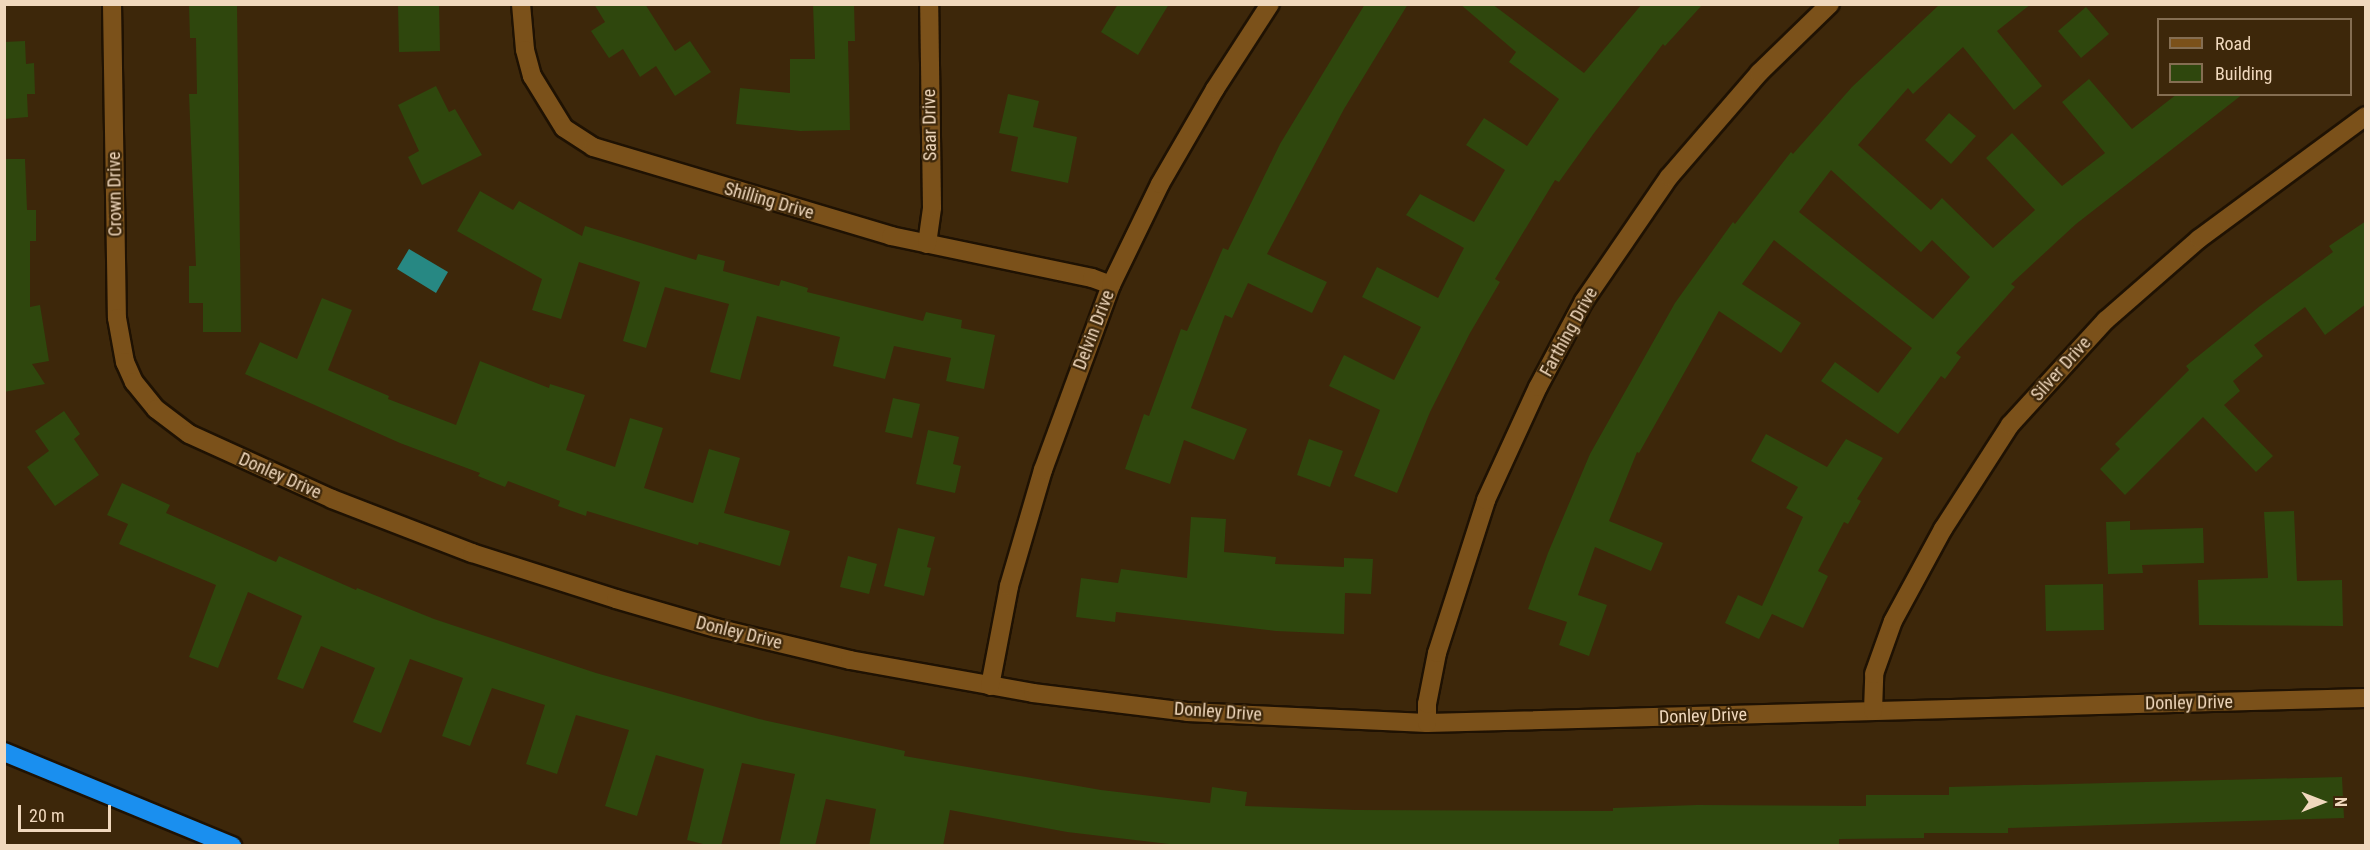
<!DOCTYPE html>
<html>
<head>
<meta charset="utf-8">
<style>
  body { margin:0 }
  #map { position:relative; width:2370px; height:850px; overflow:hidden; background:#3d270a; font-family:"Roboto Condensed",sans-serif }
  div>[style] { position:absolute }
  .water>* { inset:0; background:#278883 }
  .building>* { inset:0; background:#2f470d }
  .roads { filter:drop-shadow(2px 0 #1f1203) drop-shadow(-2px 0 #1f1203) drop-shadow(0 2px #1f1203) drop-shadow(0 -2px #1f1203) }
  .minor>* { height:18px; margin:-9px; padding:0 9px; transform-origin:9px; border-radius:9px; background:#7b511a }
  .highway>* { height:18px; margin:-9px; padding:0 9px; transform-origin:9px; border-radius:9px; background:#1a8fef }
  span { translate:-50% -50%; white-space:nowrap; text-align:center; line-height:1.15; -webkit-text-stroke:4.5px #3d270a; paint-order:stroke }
  .street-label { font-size:18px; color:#f0d8bd }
  .frame { position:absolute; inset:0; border:6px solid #f0d8bd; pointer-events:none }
  .legend { position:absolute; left:2157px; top:18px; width:195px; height:78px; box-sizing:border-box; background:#3d270a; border:2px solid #856e52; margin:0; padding:8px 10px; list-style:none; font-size:18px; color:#f0d8bd }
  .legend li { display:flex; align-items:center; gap:12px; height:30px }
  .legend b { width:30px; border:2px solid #856e52 }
  .north { position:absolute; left:2292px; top:772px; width:60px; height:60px; -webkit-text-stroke:4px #3d270a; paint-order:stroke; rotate:90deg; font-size:16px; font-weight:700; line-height:24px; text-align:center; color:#f0d8bd }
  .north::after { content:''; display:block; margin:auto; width:21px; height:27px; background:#f0d8bd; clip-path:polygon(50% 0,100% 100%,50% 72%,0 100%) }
  .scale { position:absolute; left:18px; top:805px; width:93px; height:27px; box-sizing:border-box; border:3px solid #f0d8bd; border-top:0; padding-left:8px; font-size:18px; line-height:21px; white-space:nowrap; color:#f0d8bd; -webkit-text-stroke:4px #3d270a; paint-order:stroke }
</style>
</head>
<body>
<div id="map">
  <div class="water">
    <i style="clip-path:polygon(409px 249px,448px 272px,436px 293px,397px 269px)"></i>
  </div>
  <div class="building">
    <i style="clip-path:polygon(237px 4px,241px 332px,203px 332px,203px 303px,189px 303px,189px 266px,196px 266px,189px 94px,197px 94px,196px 38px,190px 38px,189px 5px)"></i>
    <i style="clip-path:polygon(398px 4px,439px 4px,440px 51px,399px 52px)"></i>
    <i style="clip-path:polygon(594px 4px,645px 4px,675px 51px,690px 41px,711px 72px,675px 96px,656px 66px,640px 77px,623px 49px,609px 58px,591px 31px,605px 22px)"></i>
    <i style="clip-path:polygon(813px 4px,854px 4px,855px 41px,848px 41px,850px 130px,800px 131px,736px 124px,740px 88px,790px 93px,790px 59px,815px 59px)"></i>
    <i style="clip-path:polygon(1118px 4px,1169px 4px,1138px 55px,1101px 32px)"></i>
    <i style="clip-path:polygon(1365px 4px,1408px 4px,1344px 109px,1267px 254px,1327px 282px,1312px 313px,1248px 283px,1232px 318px,1225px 315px,1191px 408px,1247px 429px,1234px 460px,1184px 440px,1170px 484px,1125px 469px,1144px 414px,1149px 416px,1181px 329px,1187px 331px,1223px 248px,1228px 250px,1280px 144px)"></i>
    <i style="clip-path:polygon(1460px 4px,1492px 4px,1584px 73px,1642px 4px,1703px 4px,1665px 46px,1663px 44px,1594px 133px,1559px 182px,1555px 180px,1495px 279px,1500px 282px,1470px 333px,1430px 412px,1397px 493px,1354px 476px,1380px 410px,1329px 386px,1344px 355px,1394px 380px,1421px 327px,1362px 297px,1377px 267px,1438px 298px,1464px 248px,1406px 215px,1420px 194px,1474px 222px,1505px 170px,1466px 145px,1484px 118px,1527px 146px,1559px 99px,1509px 62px,1516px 52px)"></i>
    <i style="clip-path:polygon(evenodd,1940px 4px,2031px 4px,1997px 31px,2042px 86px,2014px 110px,1963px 47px,1913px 94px,1908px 88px,1858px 145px,1931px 210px,1942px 198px,1993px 248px,2035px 210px,1986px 158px,2012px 133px,2062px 186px,2105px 153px,2062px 102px,2089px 79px,2132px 129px,2177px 94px,2243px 94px,2076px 224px,2011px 284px,2015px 287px,1956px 353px,1961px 357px,1945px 379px,1941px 376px,1898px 434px,1821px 381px,1835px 362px,1878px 393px,1912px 348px,1774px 240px,1742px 284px,1801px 323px,1781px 353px,1719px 311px,1639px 453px,1637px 452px,1609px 521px,1663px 543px,1651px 571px,1595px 547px,1578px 595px,1607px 605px,1589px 656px,1559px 645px,1567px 622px,1528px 609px,1548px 553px,1590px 454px,1675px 303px,1733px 222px,1735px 224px,1791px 152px,1793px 154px,1852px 87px,1940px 4px,1831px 170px,1921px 252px,1932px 240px,1970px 277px,1933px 319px,1799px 212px,1831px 170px)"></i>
    <i style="clip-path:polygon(2086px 7px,2109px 34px,2081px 58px,2058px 31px)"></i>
    <i style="clip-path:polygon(25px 41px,26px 64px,34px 63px,35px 94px,27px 94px,28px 117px,4px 119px,4px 42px)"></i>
    <i style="clip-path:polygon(436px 86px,449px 112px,455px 109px,482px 155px,422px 185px,408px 157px,419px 151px,398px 105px)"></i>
    <i style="clip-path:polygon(1008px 94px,1039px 101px,1033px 127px,1077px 137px,1068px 183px,1011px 171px,1018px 137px,999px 133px)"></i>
    <i style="clip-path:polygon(1949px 113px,1976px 136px,1951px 164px,1925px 140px)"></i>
    <i style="clip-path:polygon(4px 159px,25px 159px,27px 210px,36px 210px,36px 241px,30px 241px,30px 307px,40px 305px,49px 361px,32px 364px,45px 384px,4px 392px)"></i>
    <i style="clip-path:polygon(480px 191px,513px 210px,519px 201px,582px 236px,585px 226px,696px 260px,698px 254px,725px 261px,723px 271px,779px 286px,781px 280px,808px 288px,807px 292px,923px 321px,926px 312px,962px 320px,961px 328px,995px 335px,984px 389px,946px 381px,951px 358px,894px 346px,885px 379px,833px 366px,840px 337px,757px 316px,740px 380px,710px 372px,729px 304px,665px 287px,646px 348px,623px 341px,640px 282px,579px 262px,561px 319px,532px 310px,542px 279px,457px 231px)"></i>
    <i style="clip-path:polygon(2366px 221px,2366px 304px,2325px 335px,2305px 307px,2254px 345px,2263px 356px,2233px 381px,2240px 391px,2224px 405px,2273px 456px,2256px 472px,2203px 417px,2125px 495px,2100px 469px,2120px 449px,2115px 444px,2189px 370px,2186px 366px,2260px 306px,2333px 252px,2329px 246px)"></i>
    <i style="clip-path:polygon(322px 298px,352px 310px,328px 370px,389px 396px,388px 399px,456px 425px,480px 361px,549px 388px,550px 384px,585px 395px,566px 450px,615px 467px,630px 418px,663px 428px,644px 488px,693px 503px,709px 449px,740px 458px,724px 513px,790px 531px,780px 566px,699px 542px,698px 545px,587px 511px,586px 516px,558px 506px,560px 501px,508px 481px,505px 487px,478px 476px,480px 473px,400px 443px,245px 374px,260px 342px,297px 359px)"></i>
    <i style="clip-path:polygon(893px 398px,920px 404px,912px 438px,885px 432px)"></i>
    <i style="clip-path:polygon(64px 411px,80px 434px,74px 439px,99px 475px,55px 506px,27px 467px,49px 451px,35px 431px)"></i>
    <i style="clip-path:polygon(928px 430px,959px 437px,953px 464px,961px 466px,955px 493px,916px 484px)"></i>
    <i style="clip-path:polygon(1766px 434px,1827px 467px,1846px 439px,1883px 458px,1857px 499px,1861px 501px,1848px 524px,1844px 522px,1818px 571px,1828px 576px,1803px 628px,1772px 614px,1759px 639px,1725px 623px,1738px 595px,1762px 606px,1803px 517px,1786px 508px,1798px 487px,1751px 461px)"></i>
    <i style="clip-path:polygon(1309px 439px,1343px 451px,1330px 487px,1297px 475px)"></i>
    <i style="clip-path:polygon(122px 483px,170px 505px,166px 513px,276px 562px,279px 556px,356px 590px,357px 588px,434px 619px,596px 673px,759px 719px,905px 751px,904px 756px,1101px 790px,1210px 803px,1212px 787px,1247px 792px,1245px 806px,1356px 810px,1613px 811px,1613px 808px,1697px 805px,1866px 806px,1866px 795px,1949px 795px,1949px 787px,2342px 777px,2344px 818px,2008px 828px,2008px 833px,1924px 833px,1924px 838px,1839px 839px,1839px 846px,1186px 846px,1067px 832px,950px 810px,943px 846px,869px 846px,876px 809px,826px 799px,815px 846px,779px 846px,795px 774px,742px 763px,721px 846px,711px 846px,687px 840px,704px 769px,656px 755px,637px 816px,605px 806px,629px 730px,576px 715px,557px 774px,526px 764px,545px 705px,492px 688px,470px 746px,442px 736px,463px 678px,410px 659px,381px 733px,353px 722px,375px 668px,321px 646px,303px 689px,277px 679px,302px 616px,248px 592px,218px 668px,189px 657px,216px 585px,119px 544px,128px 524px,107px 515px)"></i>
    <i style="clip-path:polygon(2294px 511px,2297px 581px,2342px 580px,2343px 626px,2199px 625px,2198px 580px,2268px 578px,2264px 512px)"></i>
    <i style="clip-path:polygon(1191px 517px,1226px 519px,1224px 552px,1276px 557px,1275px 564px,1344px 567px,1344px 558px,1373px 559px,1371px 594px,1345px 593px,1344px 634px,1276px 631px,1116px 612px,1115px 622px,1076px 617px,1081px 578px,1118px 583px,1121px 569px,1187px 578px)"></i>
    <i style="clip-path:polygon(2130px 521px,2130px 530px,2203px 528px,2204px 563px,2142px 565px,2143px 573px,2108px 574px,2106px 522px)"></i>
    <i style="clip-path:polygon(898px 528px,935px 537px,927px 567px,931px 568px,924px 596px,884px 586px)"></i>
    <i style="clip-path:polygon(848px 556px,877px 564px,869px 594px,840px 587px)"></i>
    <i style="clip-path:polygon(2103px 584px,2104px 630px,2046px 631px,2045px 585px)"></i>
  </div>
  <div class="roads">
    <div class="minor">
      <i style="left:112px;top:4px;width:314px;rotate:89.1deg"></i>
      <i style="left:117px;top:318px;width:45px;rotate:79.7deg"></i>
      <i style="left:125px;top:362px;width:22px;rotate:66deg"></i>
      <i style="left:134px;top:382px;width:35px;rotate:51deg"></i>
      <i style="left:156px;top:409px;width:41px;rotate:37.1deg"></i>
      <i style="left:189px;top:434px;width:157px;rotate:24.4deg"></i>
      <i style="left:332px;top:499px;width:150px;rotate:21.1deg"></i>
      <i style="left:472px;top:553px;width:151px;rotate:17.7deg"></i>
      <i style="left:616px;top:599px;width:104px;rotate:16.2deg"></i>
      <i style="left:716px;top:628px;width:138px;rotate:13.4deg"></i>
      <i style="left:850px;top:660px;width:186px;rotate:10.2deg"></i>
      <i style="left:1033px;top:693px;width:155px;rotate:7deg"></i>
      <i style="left:1187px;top:712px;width:240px;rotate:2.6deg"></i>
      <i style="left:1427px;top:723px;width:939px;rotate:-1.53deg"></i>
      <i style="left:521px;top:4px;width:46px;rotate:85deg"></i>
      <i style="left:525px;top:50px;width:27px;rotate:75deg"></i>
      <i style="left:532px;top:76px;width:61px;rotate:58.4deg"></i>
      <i style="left:564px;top:128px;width:35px;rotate:33deg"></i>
      <i style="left:593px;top:147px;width:311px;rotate:16.6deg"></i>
      <i style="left:891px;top:236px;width:205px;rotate:11.8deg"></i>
      <i style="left:1092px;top:278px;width:20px;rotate:20deg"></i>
      <i style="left:927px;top:244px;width:37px;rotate:-82deg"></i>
      <i style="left:932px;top:207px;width:203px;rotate:-90.8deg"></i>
      <i style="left:990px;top:686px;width:102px;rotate:-79.2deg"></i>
      <i style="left:1009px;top:586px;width:121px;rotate:-73.7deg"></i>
      <i style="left:1043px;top:470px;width:197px;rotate:-69.8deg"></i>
      <i style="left:1111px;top:285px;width:112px;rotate:-64.1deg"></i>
      <i style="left:1160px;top:184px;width:110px;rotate:-59.9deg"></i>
      <i style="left:1215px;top:89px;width:101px;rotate:-57.1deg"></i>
      <i style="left:1873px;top:711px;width:37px;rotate:-88deg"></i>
      <i style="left:1874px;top:674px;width:56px;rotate:-70.3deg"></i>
      <i style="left:1893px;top:621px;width:105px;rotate:-61.5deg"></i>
      <i style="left:1943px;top:529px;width:124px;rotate:-57.2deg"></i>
      <i style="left:2010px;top:425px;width:142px;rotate:-47.6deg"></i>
      <i style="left:2106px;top:320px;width:123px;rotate:-41.1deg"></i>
      <i style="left:2199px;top:239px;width:207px;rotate:-36.4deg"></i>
      <i style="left:1427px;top:723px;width:19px;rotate:-90deg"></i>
      <i style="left:1427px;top:704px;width:52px;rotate:-78.9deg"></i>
      <i style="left:1437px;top:653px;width:161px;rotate:-72.2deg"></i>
      <i style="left:1486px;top:500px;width:124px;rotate:-65.3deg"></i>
      <i style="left:1538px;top:387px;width:98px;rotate:-61.9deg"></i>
      <i style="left:1584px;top:301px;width:150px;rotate:-55.6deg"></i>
      <i style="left:1669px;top:177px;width:138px;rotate:-49.1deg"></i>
      <i style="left:1759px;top:73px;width:99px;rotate:-44.2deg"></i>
    </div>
    <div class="highway">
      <i style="left:4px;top:752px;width:247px;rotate:22.4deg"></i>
    </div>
  </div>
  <div class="street-label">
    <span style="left:930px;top:125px;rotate:-91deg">Saar Drive</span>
    <span style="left:115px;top:194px;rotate:-91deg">Crown Drive</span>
    <span style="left:769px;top:201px;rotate:16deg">Shilling Drive</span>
    <span style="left:1094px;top:330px;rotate:-69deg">Delvin Drive</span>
    <span style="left:1569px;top:332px;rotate:-61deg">Farthing Drive</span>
    <span style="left:2061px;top:369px;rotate:-48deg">Silver Drive</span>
    <span style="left:280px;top:476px;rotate:24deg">Donley Drive</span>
    <span style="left:739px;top:633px;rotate:14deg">Donley Drive</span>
    <span style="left:2189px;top:703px;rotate:-1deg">Donley Drive</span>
    <span style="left:1218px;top:712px;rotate:4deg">Donley Drive</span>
    <span style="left:1703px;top:716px;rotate:-2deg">Donley Drive</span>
  </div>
  <div class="frame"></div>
  <ul class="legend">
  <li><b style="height:8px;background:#7b511a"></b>Road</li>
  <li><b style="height:16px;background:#2f470d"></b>Building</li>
  </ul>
  <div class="north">N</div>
  <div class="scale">20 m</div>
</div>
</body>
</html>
